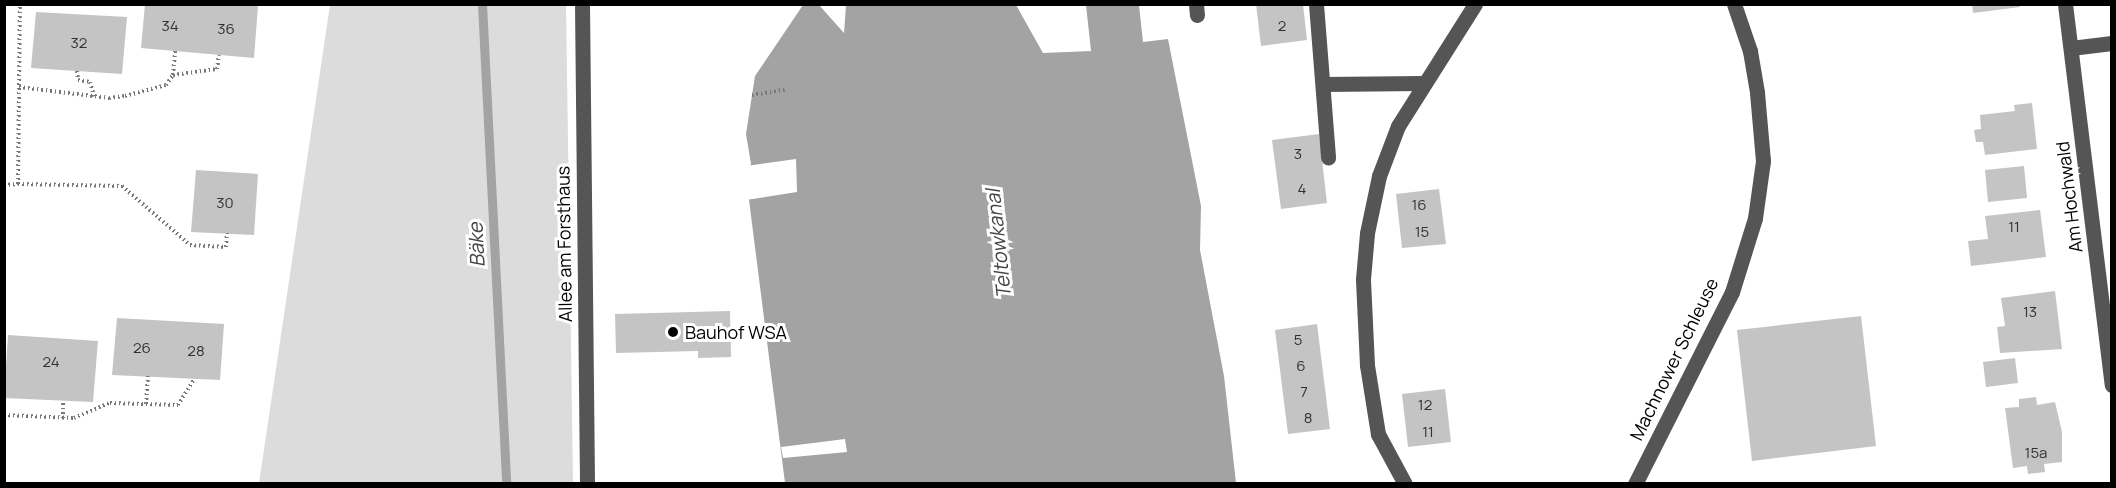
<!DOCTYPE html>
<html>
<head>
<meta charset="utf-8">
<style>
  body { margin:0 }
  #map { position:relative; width:2116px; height:488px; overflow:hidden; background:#fff; font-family:Manrope,sans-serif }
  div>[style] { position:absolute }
  .green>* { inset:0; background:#dcdcdc }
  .water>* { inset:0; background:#a3a3a3 }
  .pier>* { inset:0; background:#fff }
  .stream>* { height:9px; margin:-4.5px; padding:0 4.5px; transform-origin:4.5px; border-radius:4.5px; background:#a3a3a3 }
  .building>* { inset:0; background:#c4c4c4 }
  .path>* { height:4px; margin-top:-2px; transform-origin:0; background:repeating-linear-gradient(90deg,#777 0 1.5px,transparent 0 4.5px) }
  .minor>* { height:15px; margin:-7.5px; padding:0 7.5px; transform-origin:7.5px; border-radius:7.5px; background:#555 }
  .dots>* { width:16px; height:16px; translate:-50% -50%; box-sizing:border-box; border:3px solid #fff; border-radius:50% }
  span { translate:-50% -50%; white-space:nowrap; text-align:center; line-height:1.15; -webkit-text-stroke:6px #fff; paint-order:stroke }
  .number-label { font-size:15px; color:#313131 }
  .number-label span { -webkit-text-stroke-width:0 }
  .street-label { font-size:18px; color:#000 }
  .poi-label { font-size:18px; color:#000 }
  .left { translate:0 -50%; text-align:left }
  .water-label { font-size:20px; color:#444; font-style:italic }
  .frame { position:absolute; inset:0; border:6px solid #000; pointer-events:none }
</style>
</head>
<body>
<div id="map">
  <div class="green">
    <i style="clip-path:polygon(330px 5px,566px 5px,573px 483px,259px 483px)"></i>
  </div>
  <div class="water">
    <i style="clip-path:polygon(803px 5px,819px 5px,844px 33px,846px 5px,1016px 5px,1043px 53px,1091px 51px,1086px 5px,1139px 5px,1143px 42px,1168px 39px,1201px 206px,1200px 250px,1224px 376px,1236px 483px,785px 483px,749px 200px,747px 170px,751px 164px,746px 134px,755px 76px)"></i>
  </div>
  <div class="pier">
    <i style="clip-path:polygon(796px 159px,797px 192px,746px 200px,746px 166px)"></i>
    <i style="clip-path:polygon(845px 439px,847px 452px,783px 458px,781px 447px)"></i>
  </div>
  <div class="stream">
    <i style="left:482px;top:4px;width:481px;rotate:87.1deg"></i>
  </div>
  <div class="building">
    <i style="clip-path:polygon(145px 4px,258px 6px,254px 58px,141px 48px)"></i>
    <i style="clip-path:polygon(1256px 4px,1303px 4px,1307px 40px,1261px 46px)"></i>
    <i style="clip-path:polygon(1972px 4px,2019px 4px,2020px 7px,1973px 13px)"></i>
    <i style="clip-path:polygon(36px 12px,127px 17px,122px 74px,31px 68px)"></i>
    <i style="clip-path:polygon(2032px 103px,2037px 149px,1985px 155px,1983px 142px,1976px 142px,1974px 130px,1981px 129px,1980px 115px,2015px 111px,2014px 105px)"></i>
    <i style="clip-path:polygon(1319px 134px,1327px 203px,1281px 209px,1272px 140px)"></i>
    <i style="clip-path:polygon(2024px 166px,2027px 198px,1988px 202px,1985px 170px)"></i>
    <i style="clip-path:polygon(196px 170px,258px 174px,254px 235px,191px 232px)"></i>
    <i style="clip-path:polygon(1439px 189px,1446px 244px,1402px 248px,1396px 194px)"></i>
    <i style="clip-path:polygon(2040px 210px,2046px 257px,1971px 266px,1968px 241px,1988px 239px,1985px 216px)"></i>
    <i style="clip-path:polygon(2055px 291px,2062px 349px,2000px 353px,1997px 327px,2005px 326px,2001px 298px)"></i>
    <i style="clip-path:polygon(730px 311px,731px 357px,698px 358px,698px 351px,616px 353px,615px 314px)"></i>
    <i style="clip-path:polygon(1861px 316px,1876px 446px,1752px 461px,1737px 330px)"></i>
    <i style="clip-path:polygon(117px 318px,224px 324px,220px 380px,112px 375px)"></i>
    <i style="clip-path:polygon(1317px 324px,1330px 429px,1288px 434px,1275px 330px)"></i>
    <i style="clip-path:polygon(8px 335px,98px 341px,93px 402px,4px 398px)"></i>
    <i style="clip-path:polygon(2015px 358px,2018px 383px,1986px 387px,1983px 362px)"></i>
    <i style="clip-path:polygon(1445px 389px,1451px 442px,1408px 447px,1402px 394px)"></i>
    <i style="clip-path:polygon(2036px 397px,2037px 405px,2055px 402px,2062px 432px,2062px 462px,2044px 464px,2045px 472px,2028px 474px,2027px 466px,2013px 468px,2005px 408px,2019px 407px,2019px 399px)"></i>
  </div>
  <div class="path">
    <i style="left:77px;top:71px;width:9px;rotate:84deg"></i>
    <i style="left:78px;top:80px;width:12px;rotate:9deg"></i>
    <i style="left:90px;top:82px;width:15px;rotate:74deg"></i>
    <i style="left:173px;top:75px;width:24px;rotate:-85deg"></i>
    <i style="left:19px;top:87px;width:91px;rotate:7deg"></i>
    <i style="left:109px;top:98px;width:16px;rotate:-7deg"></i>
    <i style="left:125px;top:96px;width:42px;rotate:-15deg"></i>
    <i style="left:166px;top:85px;width:12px;rotate:-55deg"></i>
    <i style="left:173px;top:75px;width:44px;rotate:-7.8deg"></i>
    <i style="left:217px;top:69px;width:14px;rotate:-82deg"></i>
    <i style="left:752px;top:95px;width:33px;rotate:-9deg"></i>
    <i style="left:18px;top:184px;width:104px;rotate:1.1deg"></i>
    <i style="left:122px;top:186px;width:90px;rotate:40.9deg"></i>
    <i style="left:190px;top:245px;width:36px;rotate:3deg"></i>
    <i style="left:226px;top:247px;width:14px;rotate:-86deg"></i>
    <i style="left:4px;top:185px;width:14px;rotate:-4deg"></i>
    <i style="left:18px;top:184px;width:180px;rotate:-89.4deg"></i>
    <i style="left:146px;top:404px;width:28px;rotate:-86deg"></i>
    <i style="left:4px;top:415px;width:70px;rotate:2.5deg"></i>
    <i style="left:74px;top:418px;width:39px;rotate:-23deg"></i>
    <i style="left:110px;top:403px;width:68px;rotate:1.7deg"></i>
    <i style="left:178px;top:405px;width:31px;rotate:-58deg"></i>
    <i style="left:63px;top:418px;width:17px;rotate:-90deg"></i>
  </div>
  <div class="minor">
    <i style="left:582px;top:4px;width:480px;rotate:89.4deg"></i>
    <i style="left:1196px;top:4px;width:11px;rotate:85deg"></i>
    <i style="left:1316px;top:4px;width:154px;rotate:85.5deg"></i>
    <i style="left:2065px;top:4px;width:384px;rotate:83deg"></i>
    <i style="left:2071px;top:48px;width:41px;rotate:-7deg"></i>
    <i style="left:1323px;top:84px;width:100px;rotate:-0.6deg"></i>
    <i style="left:1405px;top:484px;width:57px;rotate:-118.4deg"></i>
    <i style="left:1378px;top:434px;width:70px;rotate:-99.1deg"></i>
    <i style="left:1367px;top:365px;width:86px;rotate:-92.7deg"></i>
    <i style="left:1363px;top:279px;width:46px;rotate:-85deg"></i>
    <i style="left:1367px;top:233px;width:58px;rotate:-78.1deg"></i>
    <i style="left:1379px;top:176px;width:53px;rotate:-69.2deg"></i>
    <i style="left:1398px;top:126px;width:144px;rotate:-57.7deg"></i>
    <i style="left:1635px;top:484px;width:215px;rotate:-63.2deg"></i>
    <i style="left:1732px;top:292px;width:77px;rotate:-72.7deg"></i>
    <i style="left:1755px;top:218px;width:58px;rotate:-82deg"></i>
    <i style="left:1763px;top:161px;width:69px;rotate:-95deg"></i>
    <i style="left:1757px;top:92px;width:42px;rotate:-99.7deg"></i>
    <i style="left:1750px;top:51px;width:50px;rotate:-108.8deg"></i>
  </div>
  <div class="dots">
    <i style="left:673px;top:332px;background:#000"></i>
  </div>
  <div class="number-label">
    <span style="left:170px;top:26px">34</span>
    <span style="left:1282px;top:26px">2</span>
    <span style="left:226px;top:29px">36</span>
    <span style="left:79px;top:43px">32</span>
    <span style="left:1298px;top:154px">3</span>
    <span style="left:1302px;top:189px">4</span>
    <span style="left:225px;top:203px">30</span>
    <span style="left:1419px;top:205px">16</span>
    <span style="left:2014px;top:227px">11</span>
    <span style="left:1422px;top:232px">15</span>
    <span style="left:2030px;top:312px">13</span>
    <span style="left:1298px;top:340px">5</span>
    <span style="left:142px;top:348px">26</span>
    <span style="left:196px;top:351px">28</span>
    <span style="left:51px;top:362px">24</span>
    <span style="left:1301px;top:366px">6</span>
    <span style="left:1304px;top:392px">7</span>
    <span style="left:1425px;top:405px">12</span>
    <span style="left:1308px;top:418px">8</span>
    <span style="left:1428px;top:432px">11</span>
    <span style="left:2036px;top:453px">15a</span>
  </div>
  <div class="street-label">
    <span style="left:2069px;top:197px;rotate:-97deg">Am Hochwald</span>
    <span style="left:564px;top:244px;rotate:-91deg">Allee am Forsthaus</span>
    <span style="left:1674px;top:359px;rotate:-64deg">Machnower Schleuse</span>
  </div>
  <div class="poi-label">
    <span class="left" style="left:685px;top:332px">Bauhof WSA</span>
  </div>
  <div class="water-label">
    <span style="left:998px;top:244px;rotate:-96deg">Teltowkanal</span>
    <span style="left:476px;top:245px;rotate:-93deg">Bäke</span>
  </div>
  <div class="frame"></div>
</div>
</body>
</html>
